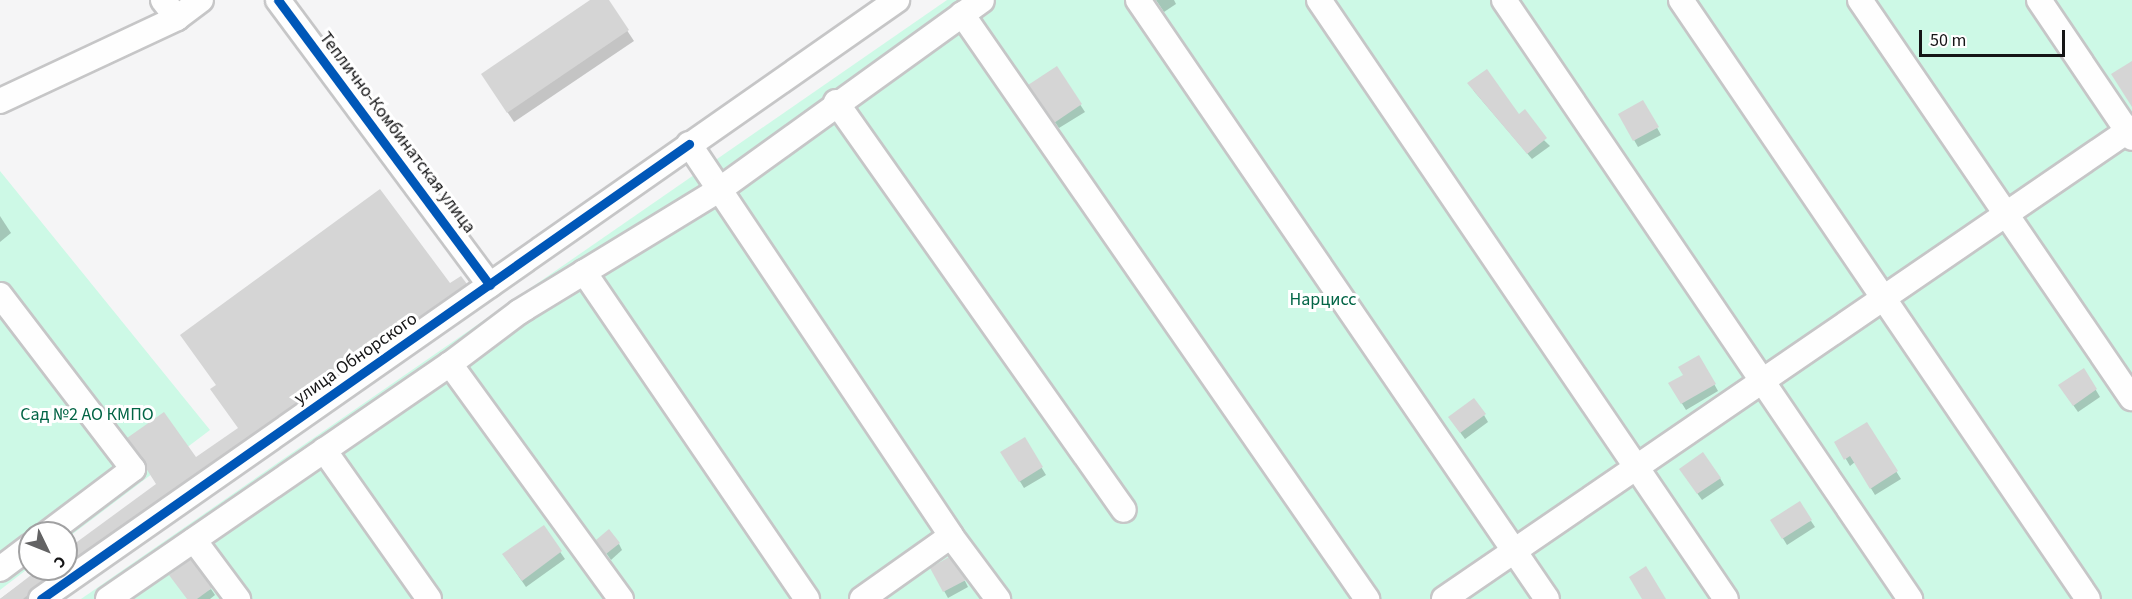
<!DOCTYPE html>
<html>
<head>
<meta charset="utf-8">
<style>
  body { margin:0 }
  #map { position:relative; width:2132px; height:599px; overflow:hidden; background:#f5f5f6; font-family:"Source Sans 3",sans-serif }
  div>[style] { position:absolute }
  .green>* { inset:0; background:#cdf9e6 }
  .shadow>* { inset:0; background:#0003 }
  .building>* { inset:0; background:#d5d5d5 }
  .roads { filter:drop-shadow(2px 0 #c6c6c7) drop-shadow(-2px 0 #c6c6c7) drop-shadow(0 2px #c6c6c7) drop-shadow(0 -2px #c6c6c7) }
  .minor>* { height:24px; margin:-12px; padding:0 12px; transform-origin:12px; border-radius:12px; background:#fefefe }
  .cycleway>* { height:9px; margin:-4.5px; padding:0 4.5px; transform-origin:4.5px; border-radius:4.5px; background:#0057b8 }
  span { translate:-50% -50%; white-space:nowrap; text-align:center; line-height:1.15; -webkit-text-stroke:6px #fff; paint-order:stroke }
  .street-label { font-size:18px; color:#151516 }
  .park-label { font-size:18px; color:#036546 }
  .north { position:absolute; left:18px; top:521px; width:60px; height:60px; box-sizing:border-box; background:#fff; border:2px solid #a1a1a2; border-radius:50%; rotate:133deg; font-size:16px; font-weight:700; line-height:24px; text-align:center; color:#151516 }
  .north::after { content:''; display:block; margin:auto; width:21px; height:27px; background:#636364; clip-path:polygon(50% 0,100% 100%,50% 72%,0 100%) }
  .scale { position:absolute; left:1919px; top:30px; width:146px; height:27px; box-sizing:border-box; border:3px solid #151516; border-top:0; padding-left:8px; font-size:18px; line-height:21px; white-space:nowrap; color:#151516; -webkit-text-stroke:4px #fff; paint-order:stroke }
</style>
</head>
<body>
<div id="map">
  <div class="green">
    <i style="clip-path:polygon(947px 0,2132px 0,2132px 599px,81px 599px)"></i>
    <i style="clip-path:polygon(0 171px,210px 430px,66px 539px,66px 533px,30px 533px,30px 567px,0 590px)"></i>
  </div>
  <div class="shadow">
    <i style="clip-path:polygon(593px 0,607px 0,634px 41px,514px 122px,489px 85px)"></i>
    <i style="clip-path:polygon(1156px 0,1174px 0,1176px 4px,1164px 12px)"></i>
    <i style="clip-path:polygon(1056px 68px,1085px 112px,1059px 128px,1034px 92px)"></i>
    <i style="clip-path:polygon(1473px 90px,1519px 116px,1550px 146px,1532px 159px)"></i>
    <i style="clip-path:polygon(1643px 102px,1661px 135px,1638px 147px,1620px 115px)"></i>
    <i style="clip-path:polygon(0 216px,11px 233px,0 242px)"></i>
    <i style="clip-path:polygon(460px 278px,467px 288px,66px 568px,66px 551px)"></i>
    <i style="clip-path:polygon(1699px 357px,1718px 391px,1686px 410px,1670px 384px,1685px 375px)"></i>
    <i style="clip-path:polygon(2084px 370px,2100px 397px,2078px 412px,2064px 392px)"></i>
    <i style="clip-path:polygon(1484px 415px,1488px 422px,1465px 439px,1454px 424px)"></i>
    <i style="clip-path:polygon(1866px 424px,1901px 479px,1875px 495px,1855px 462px,1850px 466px,1836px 442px)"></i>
    <i style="clip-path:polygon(1024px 439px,1046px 475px,1024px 488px,1002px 452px)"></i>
    <i style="clip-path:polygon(1685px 476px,1720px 478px,1724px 485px,1702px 500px)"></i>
    <i style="clip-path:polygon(1811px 521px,1815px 527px,1787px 545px,1776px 527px)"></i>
    <i style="clip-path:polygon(543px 527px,565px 559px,526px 587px,508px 561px)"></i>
    <i style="clip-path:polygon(619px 544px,622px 550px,611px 560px,602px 547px)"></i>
    <i style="clip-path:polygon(41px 569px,65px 569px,34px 591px,29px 599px,0 599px)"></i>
    <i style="clip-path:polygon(932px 569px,965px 581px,968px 587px,948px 598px)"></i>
    <i style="clip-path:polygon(211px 589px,215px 595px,210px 599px,187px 599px)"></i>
  </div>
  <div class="building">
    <i style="clip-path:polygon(590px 0,609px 0,629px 30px,507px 113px,481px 74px)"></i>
    <i style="clip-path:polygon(2132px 61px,2132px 107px,2111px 74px)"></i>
    <i style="clip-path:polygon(1057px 66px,1082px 104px,1054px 123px,1028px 85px)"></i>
    <i style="clip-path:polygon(1487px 69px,1519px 114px,1525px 109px,1547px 138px,1527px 154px,1467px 83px)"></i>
    <i style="clip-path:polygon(1643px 100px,1659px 127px,1633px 141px,1618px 114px)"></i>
    <i style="clip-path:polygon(380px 189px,450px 283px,461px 276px,467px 284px,66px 564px,66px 550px,156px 484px,127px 438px,164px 412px,196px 457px,238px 428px,210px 389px,216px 385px,180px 335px)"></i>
    <i style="clip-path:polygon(1699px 355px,1716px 384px,1681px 404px,1668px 383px,1683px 375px,1678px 367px)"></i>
    <i style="clip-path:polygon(2084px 368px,2097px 389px,2073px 406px,2058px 385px)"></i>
    <i style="clip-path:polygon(1474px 398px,1486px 414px,1460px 433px,1448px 417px)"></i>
    <i style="clip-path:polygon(1867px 422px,1898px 471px,1870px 489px,1850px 456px,1844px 460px,1834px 442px)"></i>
    <i style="clip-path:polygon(1025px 437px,1043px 467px,1019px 482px,1000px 452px)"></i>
    <i style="clip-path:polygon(1703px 452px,1721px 478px,1697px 494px,1679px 469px)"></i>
    <i style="clip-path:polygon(1800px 501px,1812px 520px,1782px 539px,1770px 520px)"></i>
    <i style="clip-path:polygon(544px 525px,562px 551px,522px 581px,502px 554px)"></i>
    <i style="clip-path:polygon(609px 529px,620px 543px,606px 554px,596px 540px)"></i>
    <i style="clip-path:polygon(949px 557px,966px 580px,943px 592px,930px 568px)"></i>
    <i style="clip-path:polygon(191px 559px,212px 588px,197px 599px,187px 599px,169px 575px)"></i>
    <i style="clip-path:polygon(1646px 566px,1666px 599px,1642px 599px,1629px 577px)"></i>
    <i style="clip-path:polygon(39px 569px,59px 569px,23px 599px,0 599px)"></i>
  </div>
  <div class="roads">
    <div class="minor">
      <i style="left:163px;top:0;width:23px;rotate:52deg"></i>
      <i style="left:177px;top:18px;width:30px;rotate:-37deg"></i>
      <i style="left:278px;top:0;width:355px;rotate:53.4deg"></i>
      <i style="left:1138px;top:0;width:725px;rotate:55.67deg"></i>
      <i style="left:1319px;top:0;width:724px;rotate:55.81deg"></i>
      <i style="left:1504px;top:0;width:724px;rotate:55.87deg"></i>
      <i style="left:1681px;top:0;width:724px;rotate:55.81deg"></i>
      <i style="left:1860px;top:0;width:482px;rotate:55.7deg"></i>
      <i style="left:2039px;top:0;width:166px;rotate:56deg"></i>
      <i style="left:962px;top:14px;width:712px;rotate:55.3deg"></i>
      <i style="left:0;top:101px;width:195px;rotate:-25.1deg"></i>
      <i style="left:836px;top:102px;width:499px;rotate:54.8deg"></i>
      <i style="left:689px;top:144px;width:471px;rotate:56.2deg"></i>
      <i style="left:951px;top:536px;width:79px;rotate:53.3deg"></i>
      <i style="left:584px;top:272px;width:396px;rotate:55.7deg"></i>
      <i style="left:0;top:295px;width:219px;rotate:52.6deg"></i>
      <i style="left:133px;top:469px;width:106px;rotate:143deg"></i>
      <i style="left:450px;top:364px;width:291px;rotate:54deg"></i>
      <i style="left:324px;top:450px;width:182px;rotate:54.8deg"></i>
      <i style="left:194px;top:540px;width:74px;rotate:53.3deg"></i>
      <i style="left:0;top:569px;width:38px;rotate:-37deg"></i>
      <i style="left:41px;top:599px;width:1045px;rotate:-34.98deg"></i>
      <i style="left:108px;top:599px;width:415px;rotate:-34.5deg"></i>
      <i style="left:450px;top:364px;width:86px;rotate:-37deg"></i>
      <i style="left:519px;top:312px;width:234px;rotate:-31.4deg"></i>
      <i style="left:719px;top:190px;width:324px;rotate:-35.8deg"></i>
      <i style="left:862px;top:599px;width:109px;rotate:-35.3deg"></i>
      <i style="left:1444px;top:599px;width:834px;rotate:-34.4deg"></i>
    </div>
  </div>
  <div class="cycleway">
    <i style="left:278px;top:0;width:355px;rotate:53.4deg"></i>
    <i style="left:41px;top:599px;width:792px;rotate:-35.08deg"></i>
  </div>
  <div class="street-label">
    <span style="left:397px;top:133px;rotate:53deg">Теплично-Комбинатская улица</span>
    <span style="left:356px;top:359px;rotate:-35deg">улица Обнорского</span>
  </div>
  <div class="park-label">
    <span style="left:1323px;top:300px">Нарцисс</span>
    <span style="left:87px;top:415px">Сад №2 АО КМПО</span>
  </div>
  <div class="north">С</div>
  <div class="scale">50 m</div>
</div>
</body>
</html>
